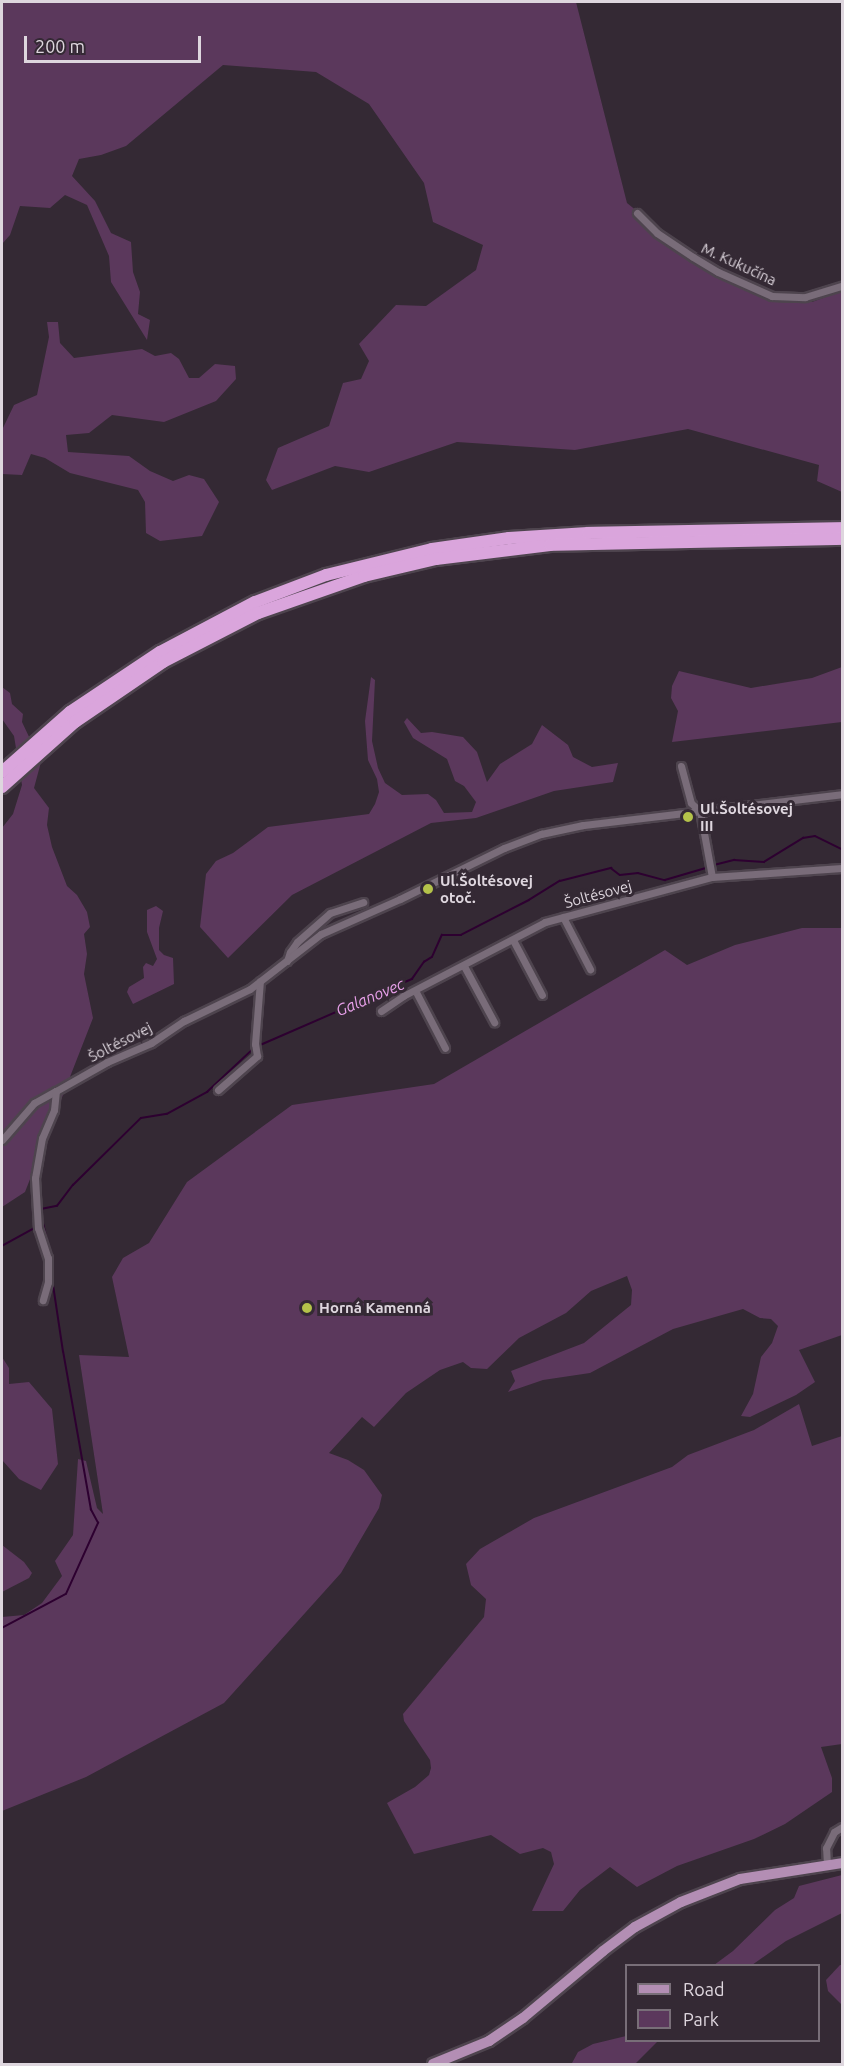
<!DOCTYPE html>
<html>
<head>
<meta charset="utf-8">
<style>
  body { margin:0 }
  #map { position:relative; width:844px; height:2066px; overflow:hidden; background:#342934; font-family:Ubuntu,sans-serif }
  div>[style] { position:absolute }
  .green>* { inset:0; background:#5b385c }
  .stream>* { height:1.5px; margin:-0.75px; padding:0 0.75px; transform-origin:0.75px; border-radius:0.75px; background:#2d0030 }
  .roads { filter:drop-shadow(2px 0 #4e444e) drop-shadow(-2px 0 #4e444e) drop-shadow(0 2px #4e444e) drop-shadow(0 -2px #4e444e) }
  .street>* { height:7px; margin:-3.5px; padding:0 3.5px; transform-origin:3.5px; border-radius:3.5px; background:#796c79 }
  .primary>* { height:10px; margin:-5px; padding:0 5px; transform-origin:5px; border-radius:5px; background:#b38eb4 }
  .highway>* { height:12px; margin:-6px; padding:0 6px; transform-origin:6px; border-radius:6px; background:#daa5dc }
  .dots>* { width:16px; height:16px; translate:-50% -50%; box-sizing:border-box; border:3px solid #342934; border-radius:50% }
  span { translate:-50% -50%; white-space:nowrap; text-align:center; line-height:1.15; -webkit-text-stroke:6px #342934; paint-order:stroke }
  .street-label { font-size:15px; color:#ded6de }
  .poi-label { font-size:15px; color:#ded6de; font-weight:700 }
  .left { translate:0 -50%; text-align:left }
  .water-label { font-size:16px; color:#e8a0ea; font-style:italic }
  .frame { position:absolute; inset:0; border:3px solid #ded6de; pointer-events:none }
  .legend { position:absolute; left:625px; top:1964px; width:195px; height:78px; box-sizing:border-box; background:#342934; border:2px solid #786e78; margin:0; padding:8px 10px; list-style:none; font-size:18px; color:#ded6de }
  .legend li { display:flex; align-items:center; gap:12px; height:30px }
  .legend b { width:30px; border:2px solid #786e78 }
  .scale { position:absolute; left:24px; top:36px; width:177px; height:27px; box-sizing:border-box; border:3px solid #ded6de; border-top:0; padding-left:8px; font-size:18px; line-height:21px; white-space:nowrap; color:#ded6de; -webkit-text-stroke:4px #342934; paint-order:stroke }
</style>
</head>
<body>
<div id="map">
  <div class="green">
    <i style="clip-path:polygon(2px 2px,576px 2px,627px 203px,718px 277px,779px 302px,812px 302px,842px 291px,842px 492px,817px 481px,819px 465px,688px 429px,575px 450px,457px 442px,369px 472px,335px 466px,272px 490px,266px 480px,278px 448px,329px 426px,343px 383px,361px 379px,369px 361px,359px 344px,396px 305px,426px 306px,476px 270px,483px 245px,433px 222px,424px 183px,369px 104px,316px 72px,223px 65px,126px 146px,101px 155px,79px 159px,72px 176px,95px 201px,111px 233px,131px 242px,133px 272px,140px 292px,138px 314px,150px 320px,147px 340px,111px 282px,109px 256px,87px 205px,65px 195px,50px 208px,20px 206px,10px 235px,2px 244px)"></i>
    <i style="clip-path:polygon(47px 322px,58px 322px,60px 343px,74px 358px,142px 349px,155px 356px,171px 353px,179px 359px,189px 378px,199px 378px,215px 364px,235px 366px,236px 379px,216px 401px,164px 422px,112px 415px,89px 433px,66px 435px,68px 452px,129px 456px,150px 471px,173px 481px,189px 475px,204px 479px,219px 502px,202px 536px,160px 541px,146px 533px,145px 502px,138px 490px,70px 473px,45px 458px,31px 454px,22px 475px,2px 474px,2px 430px,14px 405px,37px 395px,49px 337px)"></i>
    <i style="clip-path:polygon(842px 667px,842px 722px,672px 742px,678px 711px,671px 698px,672px 686px,679px 671px,751px 688px,812px 678px)"></i>
    <i style="clip-path:polygon(371px 677px,375px 680px,372px 741px,378px 768px,385px 783px,402px 795px,428px 794px,436px 800px,444px 813px,472px 812px,476px 802px,464px 786px,455px 781px,447px 759px,413px 738px,404px 722px,407px 718px,421px 733px,432px 732px,463px 737px,477px 752px,487px 782px,500px 764px,532px 744px,542px 725px,568px 745px,573px 757px,592px 767px,618px 763px,613px 782px,554px 791px,476px 818px,431px 823px,292px 895px,228px 958px,200px 927px,206px 874px,216px 861px,233px 853px,268px 827px,369px 814px,375px 804px,379px 792px,377px 779px,368px 760px,365px 721px)"></i>
    <i style="clip-path:polygon(2px 687px,10px 693px,12px 704px,23px 714px,22px 722px,41px 762px,34px 788px,49px 808px,47px 825px,52px 847px,67px 886px,77px 895px,87px 912px,90px 927px,84px 934px,87px 954px,84px 974px,93px 1018px,25px 1192px,2px 1207px,2px 828px,13px 814px,22px 785px,14px 736px,2px 719px)"></i>
    <i style="clip-path:polygon(156px 906px,163px 911px,159px 928px,159px 950px,164px 955px,173px 958px,174px 984px,133px 1004px,127px 992px,129px 987px,144px 978px,143px 967px,146px 963px,153px 966px,157px 959px,147px 932px,147px 910px)"></i>
    <i style="clip-path:polygon(802px 928px,842px 928px,842px 1335px,799px 1350px,815px 1382px,796px 1395px,750px 1417px,741px 1416px,753px 1394px,761px 1357px,772px 1343px,778px 1326px,771px 1319px,760px 1318px,743px 1309px,673px 1329px,590px 1373px,543px 1380px,508px 1392px,515px 1381px,511px 1371px,584px 1343px,631px 1305px,632px 1290px,627px 1276px,591px 1291px,566px 1313px,519px 1338px,487px 1369px,471px 1368px,463px 1362px,440px 1370px,406px 1393px,374px 1427px,362px 1417px,329px 1453px,348px 1460px,364px 1470px,382px 1495px,379px 1508px,341px 1573px,224px 1703px,86px 1777px,2px 1811px,2px 1617px,24px 1615px,42px 1603px,62px 1576px,55px 1561px,73px 1535px,78px 1459px,86px 1461px,97px 1508px,103px 1514px,79px 1355px,129px 1357px,112px 1277px,123px 1258px,149px 1243px,187px 1182px,292px 1105px,434px 1084px,665px 950px,687px 965px,735px 945px)"></i>
    <i style="clip-path:polygon(2px 1357px,9px 1368px,9px 1384px,29px 1382px,52px 1409px,58px 1464px,41px 1490px,19px 1479px,2px 1460px)"></i>
    <i style="clip-path:polygon(799px 1404px,812px 1446px,842px 1436px,842px 1744px,821px 1747px,832px 1778px,832px 1792px,785px 1824px,754px 1839px,677px 1866px,637px 1887px,610px 1867px,580px 1890px,563px 1911px,532px 1911px,554px 1864px,551px 1852px,543px 1848px,520px 1854px,491px 1835px,414px 1854px,387px 1803px,415px 1787px,429px 1775px,431px 1768px,430px 1760px,404px 1721px,403px 1714px,484px 1617px,486px 1599px,471px 1585px,466px 1564px,480px 1549px,534px 1518px,672px 1467px,688px 1455px,754px 1430px)"></i>
    <i style="clip-path:polygon(2px 1545px,24px 1562px,32px 1573px,29px 1578px,2px 1592px)"></i>
    <i style="clip-path:polygon(842px 1875px,842px 1913px,786px 1941px,752px 1965px,714px 1965px,733px 1951px,775px 1910px,794px 1898px,799px 1886px)"></i>
    <i style="clip-path:polygon(840px 1965px,842px 1965px,842px 2005px,828px 1991px,826px 1980px)"></i>
    <i style="clip-path:polygon(626px 2036px,626px 2040px,658px 2041px,635px 2064px,561px 2064px,572px 2063px,578px 2052px,593px 2044px)"></i>
  </div>
  <div class="stream">
    <i style="left:714px;top:865px;width:21px;rotate:-14deg"></i>
    <i style="left:734px;top:860px;width:30px;rotate:4deg"></i>
    <i style="left:764px;top:862px;width:46px;rotate:-31.6deg"></i>
    <i style="left:803px;top:838px;width:12px;rotate:-9deg"></i>
    <i style="left:815px;top:836px;width:30px;rotate:26deg"></i>
    <i style="left:258px;top:1046px;width:168px;rotate:-23.5deg"></i>
    <i style="left:412px;top:979px;width:21px;rotate:-55deg"></i>
    <i style="left:424px;top:962px;width:9px;rotate:-32deg"></i>
    <i style="left:432px;top:957px;width:24px;rotate:-66deg"></i>
    <i style="left:442px;top:935px;width:19px"></i>
    <i style="left:461px;top:935px;width:76px;rotate:-27.2deg"></i>
    <i style="left:529px;top:900px;width:36px;rotate:-32deg"></i>
    <i style="left:560px;top:881px;width:53px;rotate:-14.3deg"></i>
    <i style="left:611px;top:868px;width:11px;rotate:38deg"></i>
    <i style="left:620px;top:875px;width:18px;rotate:-6deg"></i>
    <i style="left:638px;top:873px;width:28px;rotate:15deg"></i>
    <i style="left:665px;top:880px;width:43px;rotate:-16.3deg"></i>
    <i style="left:41px;top:1209px;width:16px;rotate:-11deg"></i>
    <i style="left:57px;top:1206px;width:26px;rotate:-53deg"></i>
    <i style="left:73px;top:1185px;width:95px;rotate:-44.6deg"></i>
    <i style="left:141px;top:1118px;width:26px;rotate:-9deg"></i>
    <i style="left:167px;top:1114px;width:46px;rotate:-28.8deg"></i>
    <i style="left:207px;top:1092px;width:64px;rotate:-43.1deg"></i>
    <i style="left:41px;top:1213px;width:43px;rotate:76.6deg"></i>
    <i style="left:2px;top:1246px;width:38px;rotate:-29deg"></i>
    <i style="left:2px;top:1628px;width:72px;rotate:-28deg"></i>
    <i style="left:66px;top:1594px;width:78px;rotate:-65.7deg"></i>
    <i style="left:98px;top:1523px;width:15px;rotate:-118deg"></i>
    <i style="left:91px;top:1510px;width:160px;rotate:-100deg"></i>
    <i style="left:63px;top:1352px;width:81px;rotate:-98.5deg"></i>
  </div>
  <div class="roads">
    <div class="street">
      <i style="left:637px;top:213px;width:28px;rotate:45deg"></i>
      <i style="left:657px;top:233px;width:43px;rotate:33.7deg"></i>
      <i style="left:693px;top:257px;width:29px;rotate:31deg"></i>
      <i style="left:718px;top:272px;width:59px;rotate:24deg"></i>
      <i style="left:772px;top:296px;width:33px;rotate:2deg"></i>
      <i style="left:805px;top:297px;width:39px;rotate:-17deg"></i>
      <i style="left:681px;top:766px;width:38px;rotate:75deg"></i>
      <i style="left:691px;top:803px;width:12px;rotate:42deg"></i>
      <i style="left:700px;top:811px;width:67px;rotate:79.7deg"></i>
      <i style="left:563px;top:917px;width:59px;rotate:62.6deg"></i>
      <i style="left:513px;top:940px;width:62px;rotate:62.2deg"></i>
      <i style="left:287px;top:961px;width:9px;rotate:-72deg"></i>
      <i style="left:290px;top:952px;width:12px;rotate:-55deg"></i>
      <i style="left:297px;top:942px;width:44px;rotate:-41.3deg"></i>
      <i style="left:330px;top:913px;width:35px;rotate:-18deg"></i>
      <i style="left:464px;top:966px;width:64px;rotate:61.8deg"></i>
      <i style="left:416px;top:992px;width:63px;rotate:62.6deg"></i>
      <i style="left:381px;top:1011px;width:27px;rotate:-34deg"></i>
      <i style="left:403px;top:996px;width:160px;rotate:-27.5deg"></i>
      <i style="left:545px;top:922px;width:173px;rotate:-15.1deg"></i>
      <i style="left:712px;top:877px;width:130px;rotate:-4deg"></i>
      <i style="left:218px;top:1090px;width:52px;rotate:-41.1deg"></i>
      <i style="left:257px;top:1056px;width:12px;rotate:-99deg"></i>
      <i style="left:255px;top:1044px;width:63px;rotate:-85.5deg"></i>
      <i style="left:56px;top:1091px;width:59px;rotate:-29.6deg"></i>
      <i style="left:107px;top:1062px;width:48px;rotate:-23.4deg"></i>
      <i style="left:151px;top:1043px;width:40px;rotate:-34deg"></i>
      <i style="left:184px;top:1021px;width:73px;rotate:-25.9deg"></i>
      <i style="left:250px;top:989px;width:90px;rotate:-37.8deg"></i>
      <i style="left:321px;top:934px;width:86px;rotate:-23.9deg"></i>
      <i style="left:400px;top:899px;width:116px;rotate:-26.1deg"></i>
      <i style="left:504px;top:848px;width:40px;rotate:-21deg"></i>
      <i style="left:541px;top:834px;width:43px;rotate:-12.1deg"></i>
      <i style="left:583px;top:825px;width:261px;rotate:-6.8deg"></i>
      <i style="left:2px;top:1140px;width:49px;rotate:-49.1deg"></i>
      <i style="left:34px;top:1103px;width:25px;rotate:-29deg"></i>
      <i style="left:56px;top:1091px;width:19px;rotate:96deg"></i>
      <i style="left:54px;top:1110px;width:30px;rotate:113deg"></i>
      <i style="left:42px;top:1138px;width:41px;rotate:99.9deg"></i>
      <i style="left:35px;top:1178px;width:50px;rotate:86.6deg"></i>
      <i style="left:38px;top:1228px;width:32px;rotate:72deg"></i>
      <i style="left:48px;top:1258px;width:24px;rotate:90deg"></i>
      <i style="left:48px;top:1282px;width:19px;rotate:106deg"></i>
      <i style="left:827px;top:1865px;width:17px;rotate:-93deg"></i>
      <i style="left:826px;top:1848px;width:18px;rotate:-63deg"></i>
      <i style="left:834px;top:1832px;width:9px;rotate:-32deg"></i>
    </div>
    <div class="primary">
      <i style="left:433px;top:2064px;width:61px;rotate:-22.3deg"></i>
      <i style="left:489px;top:2041px;width:41px;rotate:-34.1deg"></i>
      <i style="left:523px;top:2018px;width:104px;rotate:-39.9deg"></i>
      <i style="left:603px;top:1951px;width:40px;rotate:-37deg"></i>
      <i style="left:635px;top:1927px;width:52px;rotate:-28.5deg"></i>
      <i style="left:681px;top:1902px;width:63px;rotate:-21.3deg"></i>
      <i style="left:740px;top:1879px;width:103px;rotate:-8.9deg"></i>
    </div>
    <div class="highway">
      <i style="left:2px;top:772px;width:91px;rotate:-41.4deg"></i>
      <i style="left:70px;top:712px;width:108px;rotate:-33.7deg"></i>
      <i style="left:160px;top:652px;width:107px;rotate:-27.8deg"></i>
      <i style="left:255px;top:602px;width:76px;rotate:-20.8deg"></i>
      <i style="left:326px;top:575px;width:109px;rotate:-13.8deg"></i>
      <i style="left:432px;top:549px;width:78px;rotate:-8.1deg"></i>
      <i style="left:509px;top:538px;width:79px;rotate:-3.6deg"></i>
      <i style="left:588px;top:533px;width:254px;rotate:-1.1deg"></i>
      <i style="left:2px;top:787px;width:98px;rotate:-41.7deg"></i>
      <i style="left:75px;top:722px;width:107px;rotate:-34.3deg"></i>
      <i style="left:163px;top:662px;width:107px;rotate:-27.3deg"></i>
      <i style="left:258px;top:613px;width:112px;rotate:-19.2deg"></i>
      <i style="left:364px;top:576px;width:74px;rotate:-13.3deg"></i>
      <i style="left:436px;top:559px;width:115px;rotate:-7deg"></i>
      <i style="left:550px;top:545px;width:292px;rotate:-1.2deg"></i>
    </div>
  </div>
  <div class="dots">
    <i style="left:688px;top:817px;background:#b4c24a"></i>
    <i style="left:428px;top:889px;background:#b4c24a"></i>
    <i style="left:307px;top:1308px;background:#b4c24a"></i>
  </div>
  <div class="street-label">
    <span style="left:739px;top:264px;rotate:25deg">M. Kukučína</span>
    <span style="left:598px;top:894px;rotate:-15deg">Šoltésovej</span>
    <span style="left:120px;top:1042px;rotate:-27deg">Šoltésovej</span>
  </div>
  <div class="poi-label">
    <span class="left" style="left:700px;top:817px">Ul.Šoltésovej<br>III</span>
    <span class="left" style="left:440px;top:889px">Ul.Šoltésovej<br>otoč.</span>
    <span class="left" style="left:319px;top:1308px">Horná Kamenná</span>
  </div>
  <div class="water-label">
    <span style="left:370px;top:997px;rotate:-23deg">Galanovec</span>
  </div>
  <div class="frame"></div>
  <ul class="legend">
  <li><b style="height:8px;background:#b38eb4"></b>Road</li>
  <li><b style="height:16px;background:#5b385c"></b>Park</li>
  </ul>
  <div class="scale">200 m</div>
</div>
</body>
</html>
